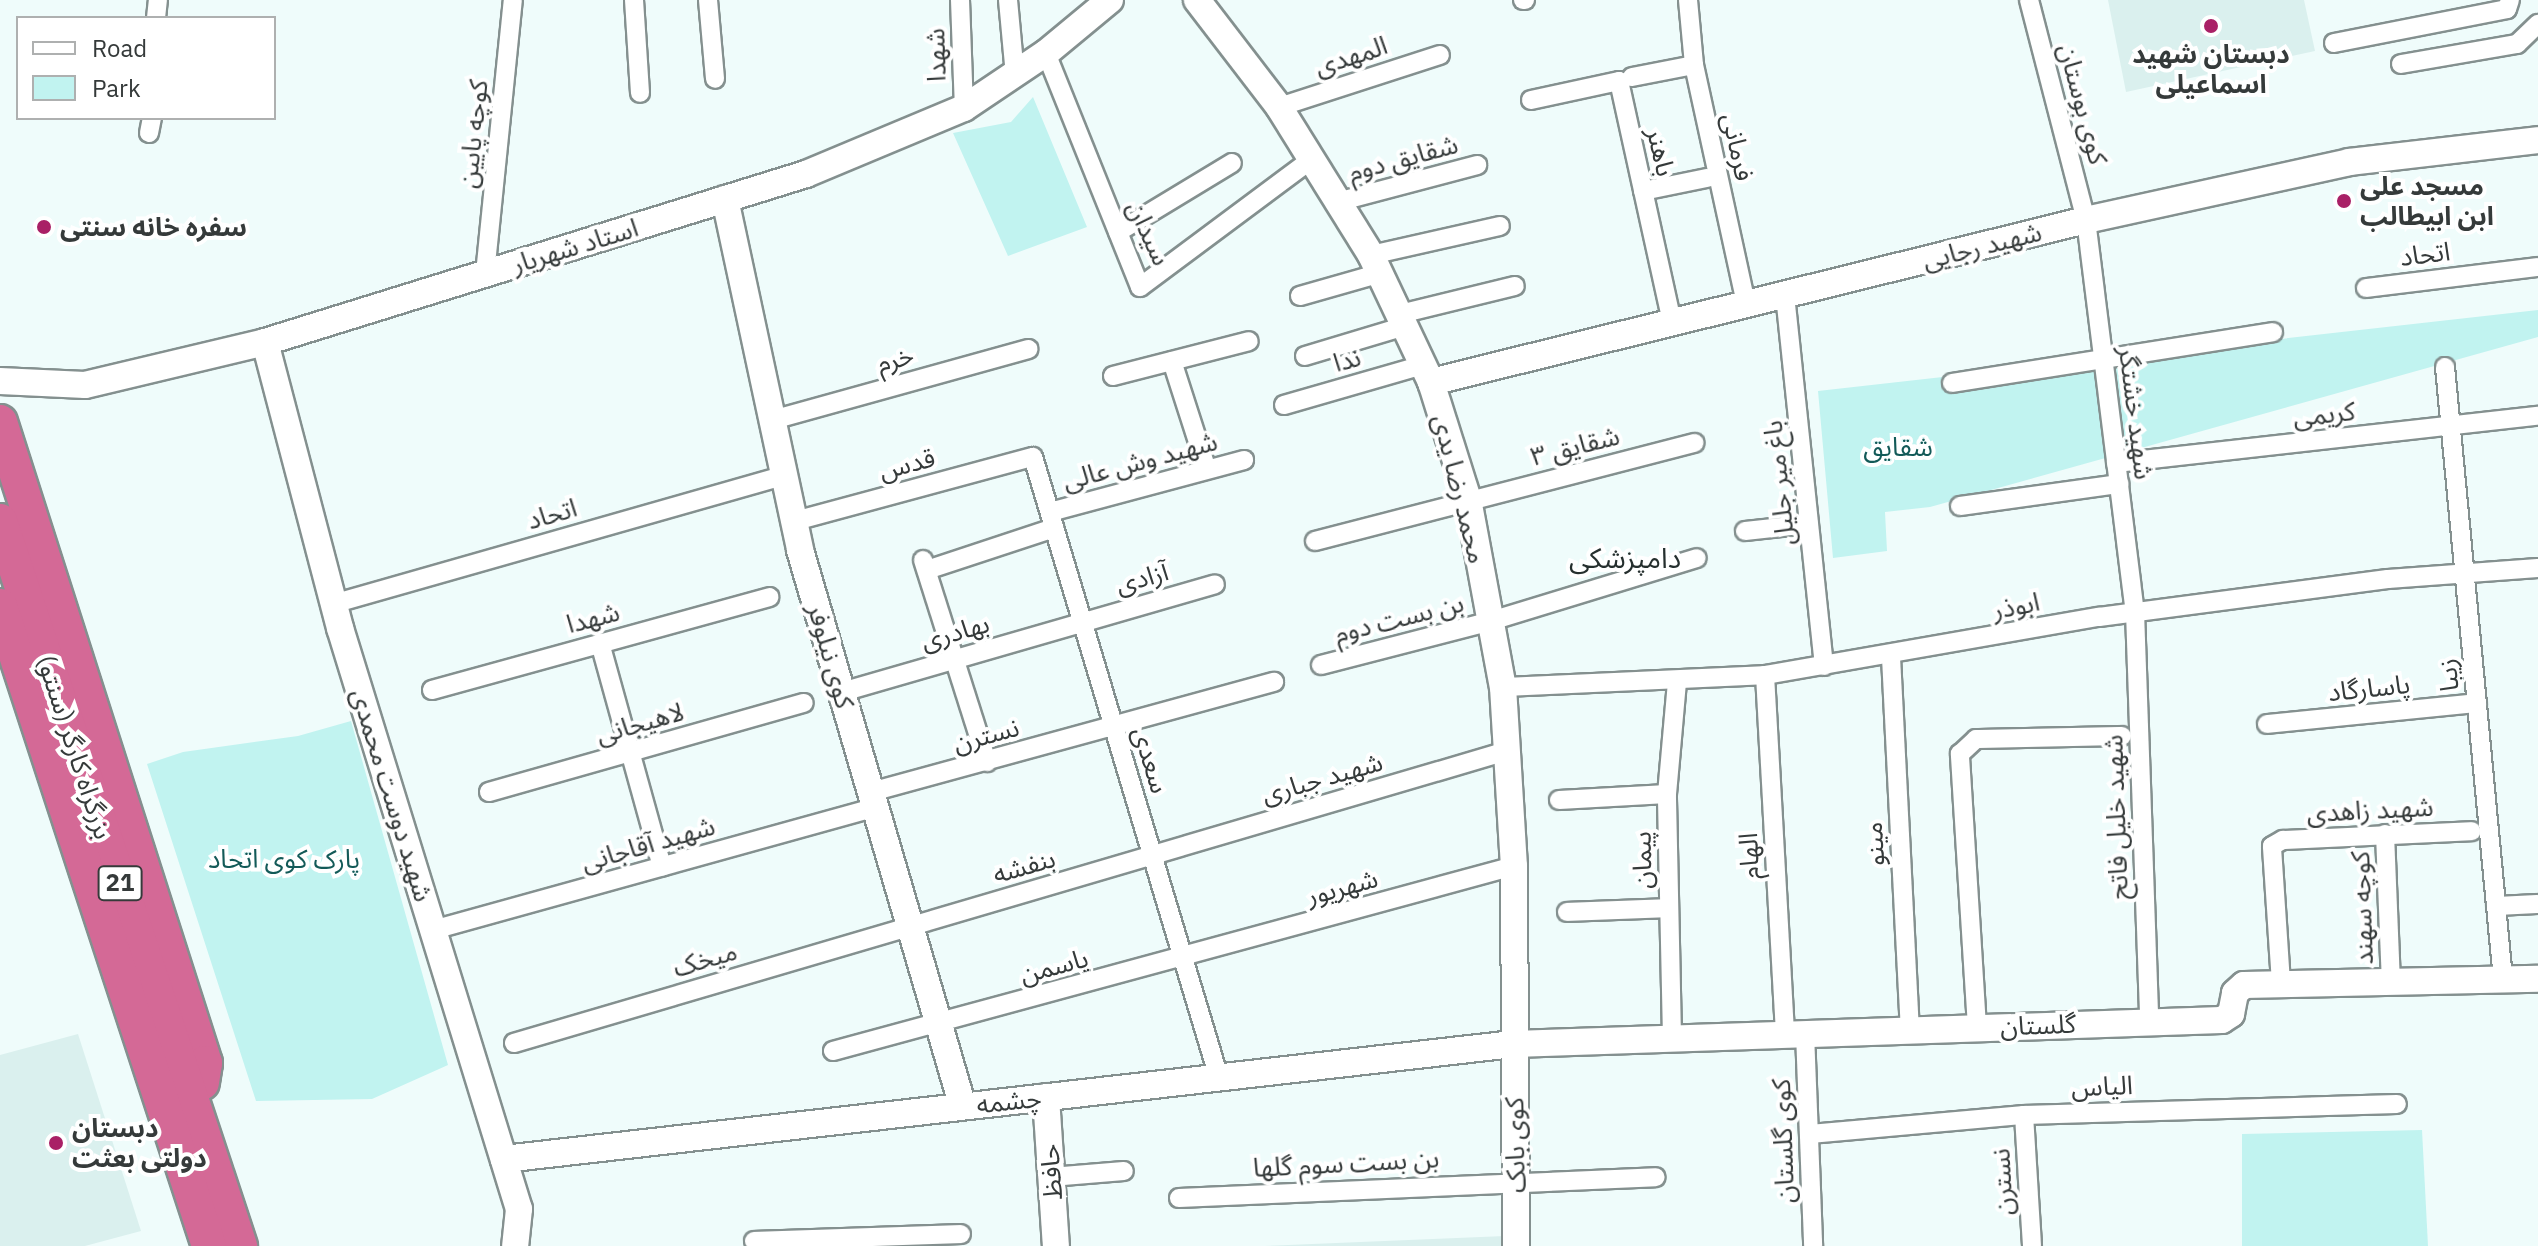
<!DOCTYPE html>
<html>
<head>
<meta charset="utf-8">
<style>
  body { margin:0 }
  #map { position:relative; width:2538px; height:1246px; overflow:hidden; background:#effcfb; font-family:"IBM Plex Sans","Noto Sans Arabic",sans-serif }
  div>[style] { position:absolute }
  .built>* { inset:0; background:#daf0ee }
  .green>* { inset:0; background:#c1f3f0 }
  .roads { filter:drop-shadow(2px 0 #84908f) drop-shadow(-2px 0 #84908f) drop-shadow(0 2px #84908f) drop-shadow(0 -2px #84908f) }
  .street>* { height:18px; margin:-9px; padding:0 9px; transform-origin:9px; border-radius:9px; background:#fff }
  .secondary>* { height:26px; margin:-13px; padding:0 13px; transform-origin:13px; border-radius:13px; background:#fff }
  .highway>* { height:34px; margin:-17px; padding:0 17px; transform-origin:17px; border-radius:17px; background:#d46996 }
  .dots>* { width:22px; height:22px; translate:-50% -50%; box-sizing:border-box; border:4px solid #fff; border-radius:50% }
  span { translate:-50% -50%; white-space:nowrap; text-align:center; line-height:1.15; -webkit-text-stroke:8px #fff; paint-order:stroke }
  .shield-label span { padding:2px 6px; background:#fff; border:2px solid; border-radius:6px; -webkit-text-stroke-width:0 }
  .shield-label { font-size:24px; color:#353a3a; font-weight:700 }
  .poi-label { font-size:26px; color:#353a3a; font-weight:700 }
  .left { translate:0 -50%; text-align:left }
  .street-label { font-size:26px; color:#353a3a }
  .park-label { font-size:26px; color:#135a58 }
  .neighbourhood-label { font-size:28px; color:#252f2e }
  .legend { position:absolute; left:16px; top:16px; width:260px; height:104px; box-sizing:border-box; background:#fff; border:2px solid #aeb0b0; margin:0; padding:10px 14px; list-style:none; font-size:24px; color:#353a3a }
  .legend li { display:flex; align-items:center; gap:16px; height:40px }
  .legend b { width:40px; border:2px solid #aeb0b0 }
</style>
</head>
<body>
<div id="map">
  <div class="built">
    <i style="clip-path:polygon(2108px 0,2304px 0,2315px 51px,2126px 92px)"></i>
    <i style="clip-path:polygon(78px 1034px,141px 1231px,85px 1246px,0 1246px,0 1055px)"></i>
    <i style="clip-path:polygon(1505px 1236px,1505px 1246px,1264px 1246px)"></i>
  </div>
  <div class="green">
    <i style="clip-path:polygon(1033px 97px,1087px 227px,1008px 256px,953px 133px,1011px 122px)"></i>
    <i style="clip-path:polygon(2538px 310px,2538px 337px,1930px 507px,1885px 512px,1887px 551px,1833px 558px,1818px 391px)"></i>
    <i style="clip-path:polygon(351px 721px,448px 1065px,372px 1099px,256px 1101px,147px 764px,183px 752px,298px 736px)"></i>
    <i style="clip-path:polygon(2422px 1130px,2428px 1246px,2242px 1246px,2242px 1134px)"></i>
  </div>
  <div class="roads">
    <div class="street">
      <i style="left:634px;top:0;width:93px;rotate:86.3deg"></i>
      <i style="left:708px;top:0;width:79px;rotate:84.9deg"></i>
      <i style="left:960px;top:0;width:108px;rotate:87.9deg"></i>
      <i style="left:1008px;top:0;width:75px;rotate:84.7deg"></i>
      <i style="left:1523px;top:0;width:2px"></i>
      <i style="left:1688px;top:0;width:65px;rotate:84.7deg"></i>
      <i style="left:1694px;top:65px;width:245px;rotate:77.7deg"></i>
      <i style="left:2029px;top:0;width:227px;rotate:75.5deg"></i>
      <i style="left:2086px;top:220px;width:395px;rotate:82.9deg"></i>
      <i style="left:2135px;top:612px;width:409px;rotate:88deg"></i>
      <i style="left:156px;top:18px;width:18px;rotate:-84deg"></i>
      <i style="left:2334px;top:43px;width:176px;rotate:-11.1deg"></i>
      <i style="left:2507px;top:9px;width:9px;rotate:-72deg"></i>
      <i style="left:1046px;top:53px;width:252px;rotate:68.1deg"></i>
      <i style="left:1140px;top:287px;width:216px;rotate:-36.7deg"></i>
      <i style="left:2401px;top:64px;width:118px;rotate:-9.8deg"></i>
      <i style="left:2517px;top:44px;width:29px;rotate:-44deg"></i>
      <i style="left:1632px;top:77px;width:63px;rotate:-11deg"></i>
      <i style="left:1531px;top:100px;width:90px;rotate:-12.2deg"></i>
      <i style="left:1619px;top:81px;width:248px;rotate:77.6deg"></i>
      <i style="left:1279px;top:107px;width:169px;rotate:-17.9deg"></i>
      <i style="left:149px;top:133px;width:15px;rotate:-79deg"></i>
      <i style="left:1643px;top:191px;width:65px;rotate:-11.5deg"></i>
      <i style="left:1341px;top:201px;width:141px;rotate:-14.8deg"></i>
      <i style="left:1118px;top:232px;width:133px;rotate:-31.2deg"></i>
      <i style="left:1371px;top:255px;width:132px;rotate:-12.7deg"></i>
      <i style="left:485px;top:274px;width:275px;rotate:-84.2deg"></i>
      <i style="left:2366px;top:288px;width:173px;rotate:-7deg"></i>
      <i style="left:1785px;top:295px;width:373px;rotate:84deg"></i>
      <i style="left:1300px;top:296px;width:84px;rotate:-15.9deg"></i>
      <i style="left:1400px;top:314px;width:118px;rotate:-13.7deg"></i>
      <i style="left:1305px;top:356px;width:104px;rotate:-16.7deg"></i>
      <i style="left:1172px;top:361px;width:114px;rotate:72.2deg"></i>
      <i style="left:2445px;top:367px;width:615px;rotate:84.59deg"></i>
      <i style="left:1113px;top:376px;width:140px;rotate:-14.4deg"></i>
      <i style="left:1952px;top:383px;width:325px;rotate:-9deg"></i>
      <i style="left:1284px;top:405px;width:145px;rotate:-16.1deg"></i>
      <i style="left:776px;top:419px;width:262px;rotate:-15.5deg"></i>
      <i style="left:2116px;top:463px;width:425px;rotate:-6.4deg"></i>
      <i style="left:1960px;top:506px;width:161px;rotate:-7.9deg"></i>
      <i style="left:1050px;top:512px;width:201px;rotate:-15deg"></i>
      <i style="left:795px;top:521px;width:246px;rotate:-15.1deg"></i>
      <i style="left:1033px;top:457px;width:648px;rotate:73.33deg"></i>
      <i style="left:1745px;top:531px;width:64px;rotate:-6.2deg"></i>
      <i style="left:1315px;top:541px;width:392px;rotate:-14.5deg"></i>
      <i style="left:923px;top:560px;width:212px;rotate:72.4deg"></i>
      <i style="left:927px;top:570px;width:134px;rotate:-18.3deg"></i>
      <i style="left:333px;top:604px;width:471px;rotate:-15.9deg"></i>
      <i style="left:600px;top:643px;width:232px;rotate:74.5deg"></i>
      <i style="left:1891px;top:657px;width:373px;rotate:87.1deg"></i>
      <i style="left:1321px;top:665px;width:176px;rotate:-14.5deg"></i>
      <i style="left:1491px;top:621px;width:215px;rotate:-17deg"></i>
      <i style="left:1765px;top:675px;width:360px;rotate:86.8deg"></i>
      <i style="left:1503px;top:687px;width:262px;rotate:-2.6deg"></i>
      <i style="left:1765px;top:675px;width:339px;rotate:-9.9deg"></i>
      <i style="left:2099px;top:617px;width:291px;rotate:-7.5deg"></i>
      <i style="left:2388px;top:579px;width:150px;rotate:-4.2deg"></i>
      <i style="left:432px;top:690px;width:350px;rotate:-15.4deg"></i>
      <i style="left:842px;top:692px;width:388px;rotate:-16.1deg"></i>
      <i style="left:2267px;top:724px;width:211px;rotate:-5.7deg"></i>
      <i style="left:489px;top:792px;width:327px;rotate:-15.8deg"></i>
      <i style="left:871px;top:792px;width:418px;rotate:-15.3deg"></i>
      <i style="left:1559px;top:800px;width:108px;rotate:-3.2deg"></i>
      <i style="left:2385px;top:834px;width:147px;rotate:87.7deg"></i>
      <i style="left:2496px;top:906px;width:42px;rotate:-2.7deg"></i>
      <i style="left:1567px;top:912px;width:102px;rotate:-2.2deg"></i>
      <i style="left:433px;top:930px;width:460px;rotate:-15.5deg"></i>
      <i style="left:2281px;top:983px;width:137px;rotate:-93.8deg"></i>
      <i style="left:2272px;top:846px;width:13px;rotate:-29deg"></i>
      <i style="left:2283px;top:840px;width:189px;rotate:-2.7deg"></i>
      <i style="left:1977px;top:1027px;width:274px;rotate:-93.6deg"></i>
      <i style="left:1960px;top:754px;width:22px;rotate:-43deg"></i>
      <i style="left:1976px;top:739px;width:146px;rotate:-1.2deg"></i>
      <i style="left:1805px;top:1033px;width:213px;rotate:87.8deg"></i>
      <i style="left:1672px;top:1038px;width:244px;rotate:-91.2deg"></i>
      <i style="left:1667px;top:794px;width:113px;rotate:-84.9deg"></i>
      <i style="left:514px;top:1043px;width:1035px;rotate:-16.39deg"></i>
      <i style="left:833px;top:1051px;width:706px;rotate:-15.2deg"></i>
      <i style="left:2024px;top:1115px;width:131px;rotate:86.5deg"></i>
      <i style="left:1810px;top:1134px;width:215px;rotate:-5.1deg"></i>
      <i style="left:2024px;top:1115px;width:373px;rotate:-1.7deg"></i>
      <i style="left:1051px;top:1177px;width:73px;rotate:-4.7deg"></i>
      <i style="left:1179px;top:1198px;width:477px;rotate:-2.5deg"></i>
      <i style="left:754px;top:1241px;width:207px;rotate:-1.9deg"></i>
    </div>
    <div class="secondary">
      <i style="left:1197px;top:0;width:135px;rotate:52.5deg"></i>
      <i style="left:1279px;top:107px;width:174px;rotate:58.1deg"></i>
      <i style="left:1371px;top:255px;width:140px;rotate:64.7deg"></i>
      <i style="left:1431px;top:382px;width:123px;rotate:72.5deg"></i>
      <i style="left:1468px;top:499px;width:191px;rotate:79.5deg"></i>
      <i style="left:1503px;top:687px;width:179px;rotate:86.5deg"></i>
      <i style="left:1514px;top:866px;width:380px;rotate:89.7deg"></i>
      <i style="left:725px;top:199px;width:359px;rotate:77.9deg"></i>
      <i style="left:800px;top:550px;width:580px;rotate:73.69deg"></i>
      <i style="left:265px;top:342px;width:296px;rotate:75.3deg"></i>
      <i style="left:340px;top:628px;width:608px;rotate:72.88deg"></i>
      <i style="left:519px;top:1209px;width:37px;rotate:96deg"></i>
      <i style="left:0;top:381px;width:85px;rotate:2.7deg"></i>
      <i style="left:85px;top:385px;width:185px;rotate:-13.4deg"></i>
      <i style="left:265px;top:342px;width:566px;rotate:-17.25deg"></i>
      <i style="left:806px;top:174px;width:171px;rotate:-22.7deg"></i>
      <i style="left:964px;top:108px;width:99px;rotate:-33.9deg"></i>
      <i style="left:1046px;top:53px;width:83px;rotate:-39.6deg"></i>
      <i style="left:1431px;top:382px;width:675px;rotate:-13.89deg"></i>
      <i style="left:2086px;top:220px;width:269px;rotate:-12.4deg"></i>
      <i style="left:2349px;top:162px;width:190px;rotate:-6.6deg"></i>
      <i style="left:1046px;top:1097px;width:149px;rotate:86.2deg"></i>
      <i style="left:504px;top:1159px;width:1017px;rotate:-6.5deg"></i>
      <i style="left:1514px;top:1044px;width:708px;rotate:-1.94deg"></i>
      <i style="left:2222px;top:1020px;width:11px;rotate:-34deg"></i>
      <i style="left:2231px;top:1014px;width:21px;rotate:-79deg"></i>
      <i style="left:2235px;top:993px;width:12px;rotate:-42deg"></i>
      <i style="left:2244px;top:985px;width:294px;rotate:-1.2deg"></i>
    </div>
    <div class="highway">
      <i style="left:0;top:422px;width:673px;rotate:72.27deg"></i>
      <i style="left:205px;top:1063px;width:20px;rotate:99deg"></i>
      <i style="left:0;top:521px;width:764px;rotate:71.68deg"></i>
      <i style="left:0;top:606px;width:673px;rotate:71.91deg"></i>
    </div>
  </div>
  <div class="dots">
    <i style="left:2211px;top:26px;background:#a92066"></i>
    <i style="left:2344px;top:201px;background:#a92066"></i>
    <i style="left:44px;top:227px;background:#a92066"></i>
    <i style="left:56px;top:1143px;background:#a92066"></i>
  </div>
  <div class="shield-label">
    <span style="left:120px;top:883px">21</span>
  </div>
  <div class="poi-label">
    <span style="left:2211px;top:69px">دبستان شهید<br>اسماعیلی</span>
    <span class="left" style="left:2360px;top:201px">مسجد علی<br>ابن ابیطالب</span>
    <span class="left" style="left:60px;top:227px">سفره خانه سنتی</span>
    <span class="left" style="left:72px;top:1143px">دبستان<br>دولتی بعثت</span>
  </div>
  <div class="street-label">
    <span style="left:936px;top:55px;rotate:-92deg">شهدا</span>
    <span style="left:1351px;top:56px;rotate:-18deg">المهدی</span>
    <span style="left:2083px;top:104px;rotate:75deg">کوی بوستان</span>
    <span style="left:473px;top:134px;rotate:-84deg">کوچه پایین</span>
    <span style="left:1738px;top:147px;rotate:78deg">فرمانی</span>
    <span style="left:1661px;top:152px;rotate:77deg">باهنر</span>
    <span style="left:1403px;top:158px;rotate:-15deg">شقایق دوم</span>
    <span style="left:1149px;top:233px;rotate:65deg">سیدان</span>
    <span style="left:575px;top:246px;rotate:-17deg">استاد شهریار</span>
    <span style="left:1982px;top:246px;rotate:-14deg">شهید رجایی</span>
    <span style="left:2425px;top:254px;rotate:-7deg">اتحاد</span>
    <span style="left:895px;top:359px;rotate:-16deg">خرم</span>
    <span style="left:1347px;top:360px;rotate:-16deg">ندا</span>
    <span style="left:2136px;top:413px;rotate:83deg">شهید خشتگر</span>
    <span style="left:2324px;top:414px;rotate:-6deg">کریمی</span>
    <span style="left:1575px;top:446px;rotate:-14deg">شقایق ۳</span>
    <span style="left:1140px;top:461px;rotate:-15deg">شهید وش عالی</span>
    <span style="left:907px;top:464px;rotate:-15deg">قدس</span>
    <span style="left:1779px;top:483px;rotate:-96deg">باغ میر جلیل</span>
    <span style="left:1460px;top:489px;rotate:76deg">محمد رضا یدی</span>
    <span style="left:552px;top:514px;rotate:-16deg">اتحاد</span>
    <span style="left:1142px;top:578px;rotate:-16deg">آزادی</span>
    <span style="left:2016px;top:606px;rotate:-11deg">ابوذر</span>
    <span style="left:593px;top:618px;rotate:-15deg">شهدا</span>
    <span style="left:1399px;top:618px;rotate:-14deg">بن بست دوم</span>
    <span style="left:955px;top:632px;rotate:-16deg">بهادری</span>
    <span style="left:831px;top:656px;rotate:74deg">کوی نیلوفر</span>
    <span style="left:2448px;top:675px;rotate:-96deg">زیبا</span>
    <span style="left:2369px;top:688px;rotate:-6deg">پاسارگاد</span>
    <span style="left:640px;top:723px;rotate:-16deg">لاهیجانی</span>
    <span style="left:986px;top:735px;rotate:-15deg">نسترن</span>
    <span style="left:75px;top:747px;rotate:72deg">بزرگراه کارگر (سنتو)</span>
    <span style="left:1151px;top:760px;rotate:73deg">سعدی</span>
    <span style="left:1322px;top:778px;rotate:-16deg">شهید جباری</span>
    <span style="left:392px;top:795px;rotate:73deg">شهید دوست محمدی</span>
    <span style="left:2370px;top:810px;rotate:-3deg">شهید زاهدی</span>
    <span style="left:2116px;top:817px;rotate:-92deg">شهید خلیل فاتح</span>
    <span style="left:648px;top:844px;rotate:-16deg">شهید آقاجانی</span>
    <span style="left:1874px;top:844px;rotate:-93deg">مینو</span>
    <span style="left:1749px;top:856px;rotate:-93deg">الهام</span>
    <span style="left:1642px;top:860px;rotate:-91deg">پیمان</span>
    <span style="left:1024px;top:866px;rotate:-16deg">بنفشه</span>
    <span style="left:1342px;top:887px;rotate:-15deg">شهریور</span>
    <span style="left:2362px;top:908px;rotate:-92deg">کوچه سهند</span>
    <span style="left:705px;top:959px;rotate:-16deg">میخک</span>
    <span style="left:1054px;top:966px;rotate:-15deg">یاسمن</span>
    <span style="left:2038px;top:1025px;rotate:-2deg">گلستان</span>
    <span style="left:2102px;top:1086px;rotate:-2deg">الیاس</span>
    <span style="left:1009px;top:1101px;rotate:-6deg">چشمه</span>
    <span style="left:1783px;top:1141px;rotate:-92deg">کوی گلستان</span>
    <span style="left:1515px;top:1145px;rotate:-91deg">کوی بابک</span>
    <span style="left:1346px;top:1163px;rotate:-3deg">بن بست سوم گلها</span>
    <span style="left:1051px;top:1172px;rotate:-94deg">حافظ</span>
    <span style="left:2002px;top:1182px;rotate:-93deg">نسترن</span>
  </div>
  <div class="park-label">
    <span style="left:1898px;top:447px">شقایق</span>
    <span style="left:284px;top:859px">پارک کوی اتحاد</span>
  </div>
  <div class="neighbourhood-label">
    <span style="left:1625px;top:558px">دامپزشکی</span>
  </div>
  <ul class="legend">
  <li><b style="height:10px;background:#fff"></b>Road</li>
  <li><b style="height:22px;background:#c1f3f0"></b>Park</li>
  </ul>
</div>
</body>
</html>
